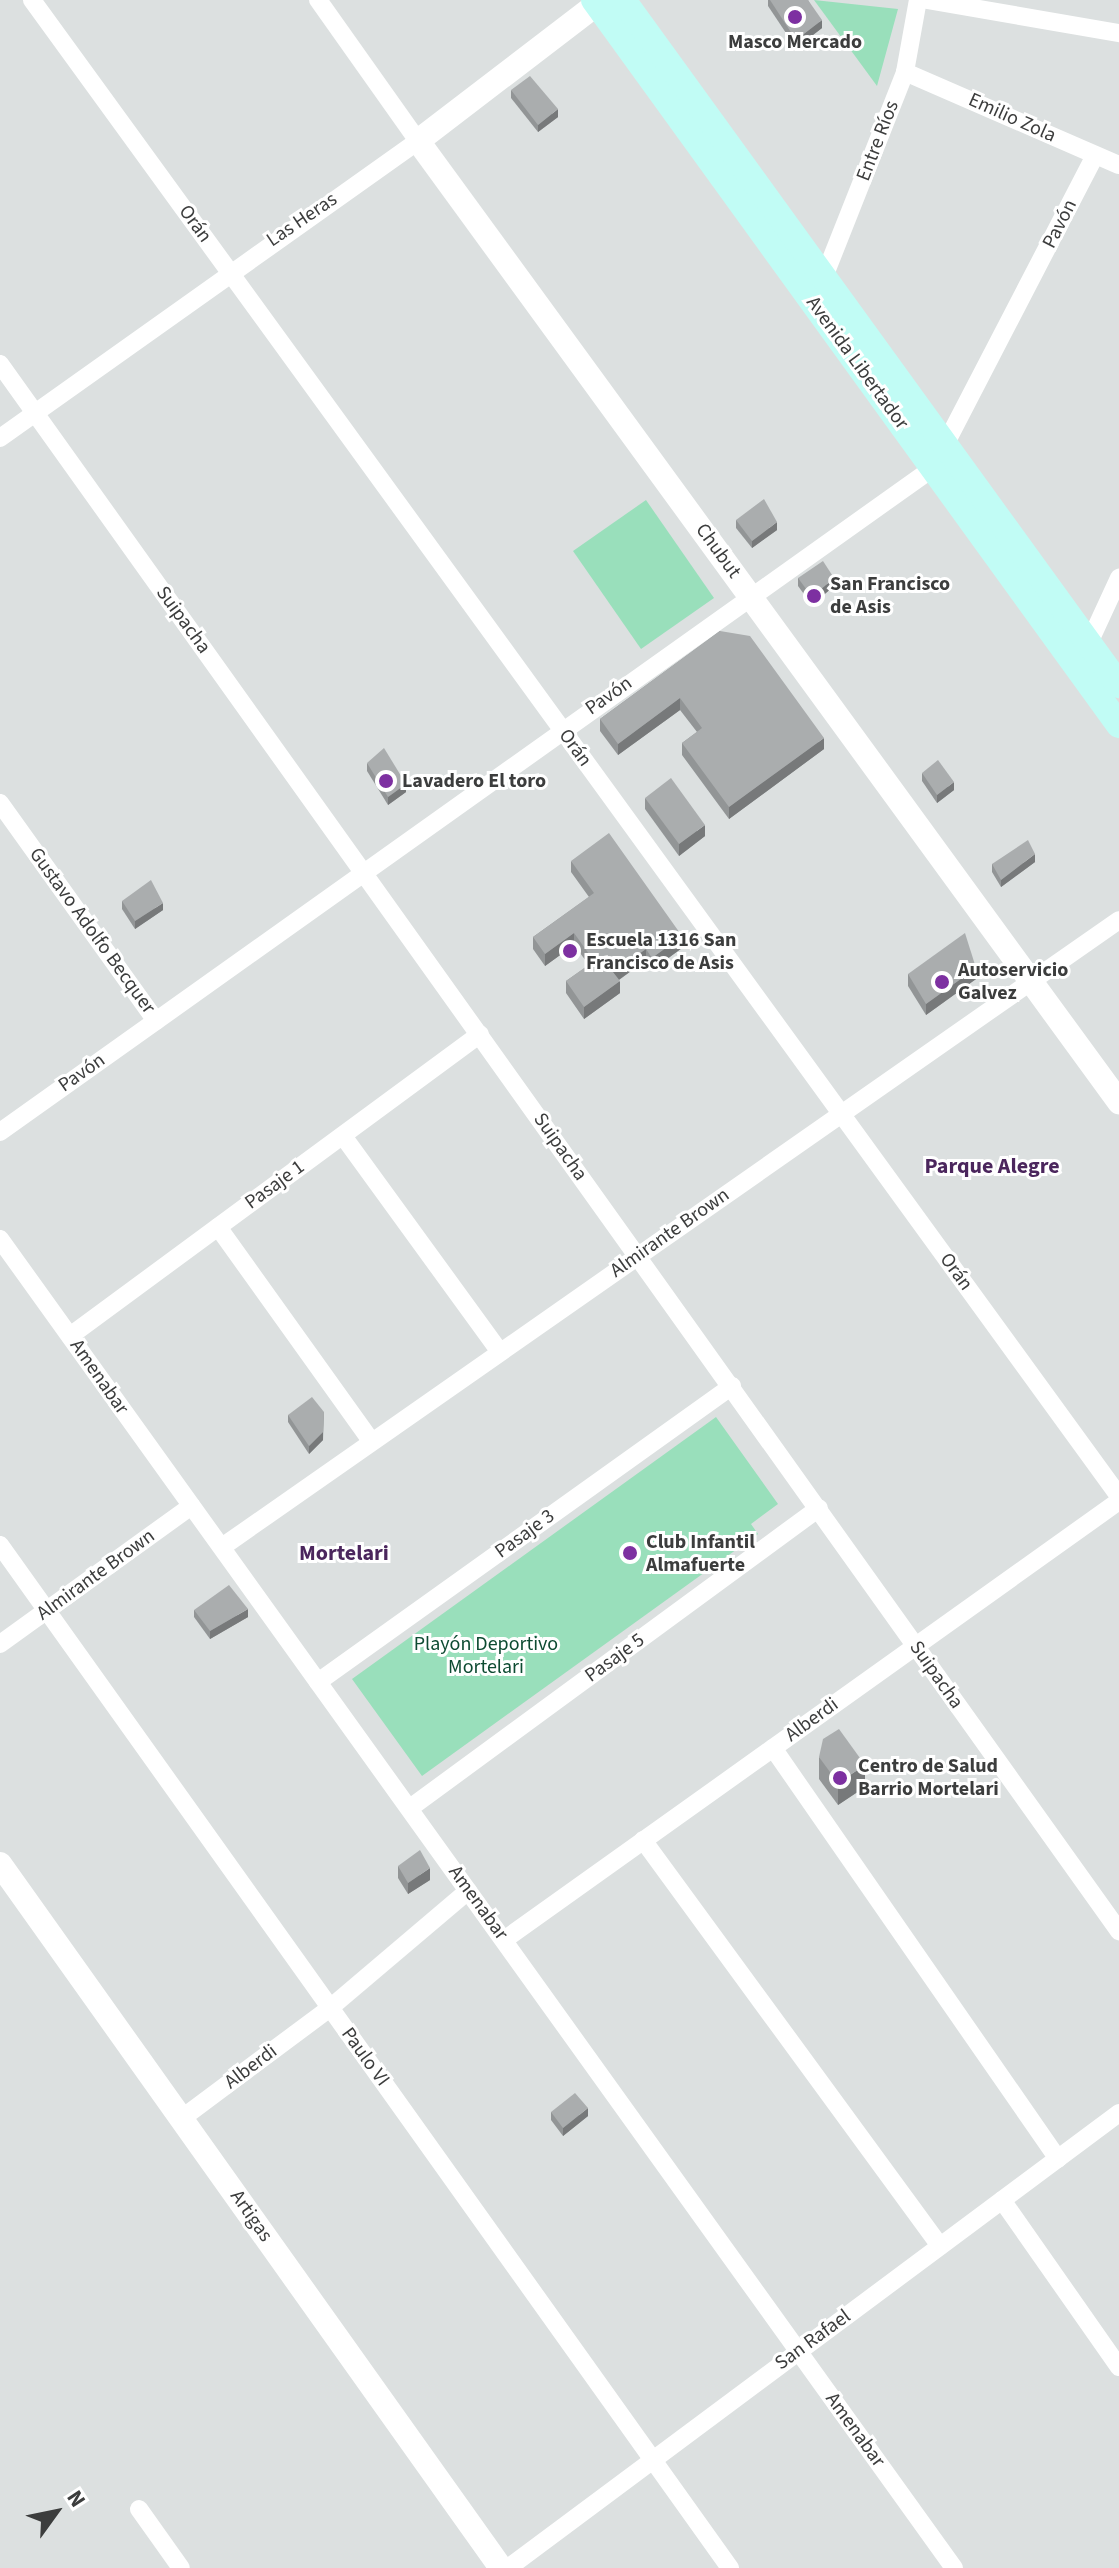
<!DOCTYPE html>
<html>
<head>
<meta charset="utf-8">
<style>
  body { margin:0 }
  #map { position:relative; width:1119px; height:2568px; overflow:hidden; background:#dce0e0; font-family:"Source Sans 3",sans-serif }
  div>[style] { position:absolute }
  .green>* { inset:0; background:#99dfbb }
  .minor>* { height:18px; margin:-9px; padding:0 9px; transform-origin:9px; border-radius:9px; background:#fff }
  .tertiary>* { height:24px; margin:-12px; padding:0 12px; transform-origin:12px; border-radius:12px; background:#fff }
  .secondary>* { height:26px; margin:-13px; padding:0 13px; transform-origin:13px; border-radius:13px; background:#c1fcf5 }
  .wall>* { inset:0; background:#929596 }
  .shaded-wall>* { inset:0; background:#77797a }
  .building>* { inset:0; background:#aaadae }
  .dots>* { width:22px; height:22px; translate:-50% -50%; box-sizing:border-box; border:4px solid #fff; border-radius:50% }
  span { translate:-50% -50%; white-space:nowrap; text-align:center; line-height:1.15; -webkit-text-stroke:6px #fff; paint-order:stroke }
  .poi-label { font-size:20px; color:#3c3d3d; font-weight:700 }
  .left { translate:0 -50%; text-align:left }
  .street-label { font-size:20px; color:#3c3d3d }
  .park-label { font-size:20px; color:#0d4b32 }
  .neighbourhood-label { font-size:22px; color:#4b265d; font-weight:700 }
  .north { position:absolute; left:16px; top:2472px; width:80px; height:80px; -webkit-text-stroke:6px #fff; paint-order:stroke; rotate:57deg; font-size:22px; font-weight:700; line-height:32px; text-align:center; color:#3c3d3d }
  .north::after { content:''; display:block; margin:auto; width:28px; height:36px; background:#3c3d3d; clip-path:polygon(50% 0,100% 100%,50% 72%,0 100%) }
</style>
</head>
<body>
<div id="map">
  <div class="green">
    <i style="clip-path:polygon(814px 0,898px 9px,877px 86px)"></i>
    <i style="clip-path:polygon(646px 500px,714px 598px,641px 649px,573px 551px)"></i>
    <i style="clip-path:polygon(716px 1417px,778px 1504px,751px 1524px,758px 1534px,422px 1776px,352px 1679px)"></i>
  </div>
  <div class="minor">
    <i style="left:32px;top:0;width:1849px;rotate:54deg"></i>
    <i style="left:927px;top:0;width:195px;rotate:9.8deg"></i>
    <i style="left:905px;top:72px;width:233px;rotate:23.5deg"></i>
    <i style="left:824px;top:277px;width:220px;rotate:-68.4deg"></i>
    <i style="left:905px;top:72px;width:73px;rotate:-79.8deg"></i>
    <i style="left:0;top:364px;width:1926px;rotate:54.47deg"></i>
    <i style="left:0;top:438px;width:513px;rotate:-35.39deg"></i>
    <i style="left:418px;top:141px;width:173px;rotate:-125.3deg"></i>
    <i style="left:1089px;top:643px;width:72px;rotate:-65.2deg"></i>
    <i style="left:0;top:803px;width:268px;rotate:54.4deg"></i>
    <i style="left:0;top:1132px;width:1145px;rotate:-35.44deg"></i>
    <i style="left:933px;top:468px;width:352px;rotate:-62.6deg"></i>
    <i style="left:343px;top:1136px;width:267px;rotate:54deg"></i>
    <i style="left:218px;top:1227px;width:264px;rotate:54.4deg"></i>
    <i style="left:0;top:1239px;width:1636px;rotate:54.33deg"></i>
    <i style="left:70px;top:1336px;width:509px;rotate:-36.37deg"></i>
    <i style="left:0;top:1545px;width:1257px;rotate:54.49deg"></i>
    <i style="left:222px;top:1547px;width:1094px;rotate:-34.95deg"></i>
    <i style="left:0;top:1644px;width:236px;rotate:-35.8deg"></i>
    <i style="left:318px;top:1682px;width:509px;rotate:-35.56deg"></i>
    <i style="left:773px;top:1748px;width:500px;rotate:55.26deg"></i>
    <i style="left:410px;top:1808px;width:507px;rotate:-36.26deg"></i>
    <i style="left:643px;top:1840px;width:503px;rotate:53.81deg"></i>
    <i style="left:504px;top:1940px;width:756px;rotate:-35.52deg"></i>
    <i style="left:181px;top:2119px;width:186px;rotate:-36.7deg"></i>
    <i style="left:330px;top:2008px;width:181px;rotate:-40.3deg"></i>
    <i style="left:1002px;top:2200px;width:204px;rotate:55deg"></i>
    <i style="left:139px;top:2509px;width:72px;rotate:54.6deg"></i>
    <i style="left:508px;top:2568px;width:762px;rotate:-36.67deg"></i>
  </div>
  <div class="tertiary">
    <i style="left:597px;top:4px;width:225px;rotate:142.6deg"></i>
    <i style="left:418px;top:141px;width:1190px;rotate:53.89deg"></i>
    <i style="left:0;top:1864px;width:864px;rotate:54.56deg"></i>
  </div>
  <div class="secondary">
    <i style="left:594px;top:0;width:895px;rotate:54.09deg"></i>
    <i style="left:623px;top:0;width:846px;rotate:54.09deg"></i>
  </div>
  <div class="wall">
    <i style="clip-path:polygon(768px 0,808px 0,822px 28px,796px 48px,768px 6px)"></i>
    <i style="clip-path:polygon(511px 90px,558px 117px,538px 132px,511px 98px)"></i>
    <i style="clip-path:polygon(736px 520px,777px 530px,752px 548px,736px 528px)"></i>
    <i style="clip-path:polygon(798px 578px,834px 586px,812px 605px,798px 586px)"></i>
    <i style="clip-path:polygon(720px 631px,824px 749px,729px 819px,682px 755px,682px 743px,697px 732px,680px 710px,618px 755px,600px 731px,600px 719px)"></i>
    <i style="clip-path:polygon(367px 763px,406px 792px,388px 805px,367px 771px)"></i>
    <i style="clip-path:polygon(922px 773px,954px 790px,937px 803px,922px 781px)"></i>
    <i style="clip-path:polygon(645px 798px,705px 836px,679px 856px,645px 809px)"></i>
    <i style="clip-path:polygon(571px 861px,682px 948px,652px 970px,646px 960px,619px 980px,620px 993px,584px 1019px,566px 993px,566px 981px,589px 965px,574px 945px,545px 966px,533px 949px,533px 937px,589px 897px,571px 872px)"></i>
    <i style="clip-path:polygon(1035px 862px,1001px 887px,992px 872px,992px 864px)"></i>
    <i style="clip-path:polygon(122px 901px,163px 910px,135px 929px,122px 909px)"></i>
    <i style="clip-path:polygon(908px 974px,976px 979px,926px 1015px,908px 986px)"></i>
    <i style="clip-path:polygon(324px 1412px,323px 1440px,309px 1454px,288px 1422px,288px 1415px)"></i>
    <i style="clip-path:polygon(194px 1610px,248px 1617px,210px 1639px,194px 1617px)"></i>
    <i style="clip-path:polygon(819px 1757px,865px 1787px,838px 1805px,819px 1779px)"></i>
    <i style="clip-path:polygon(398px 1866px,430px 1880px,408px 1894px,398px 1878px)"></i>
    <i style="clip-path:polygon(551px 2112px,588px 2116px,563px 2136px,551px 2120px)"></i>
  </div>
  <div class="shaded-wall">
    <i style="clip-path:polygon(822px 20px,822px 28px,796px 48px,796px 40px)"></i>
    <i style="clip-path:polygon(558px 109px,558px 117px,538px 132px,538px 125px)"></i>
    <i style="clip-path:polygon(777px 522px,777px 530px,752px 548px,752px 541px)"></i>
    <i style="clip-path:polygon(834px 578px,834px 586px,812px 605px,812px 597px)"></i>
    <i style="clip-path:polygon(680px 698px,680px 710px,618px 755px,618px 744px)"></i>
    <i style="clip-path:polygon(824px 738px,824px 749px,729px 819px,729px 807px)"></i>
    <i style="clip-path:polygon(954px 782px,954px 790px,937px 803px,937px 795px)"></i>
    <i style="clip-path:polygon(406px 784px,406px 792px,388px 805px,388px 797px)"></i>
    <i style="clip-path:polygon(705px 825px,705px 836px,679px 856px,679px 844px)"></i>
    <i style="clip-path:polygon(1035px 854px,1035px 862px,1001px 887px,1001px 880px)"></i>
    <i style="clip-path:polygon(163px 903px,163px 910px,135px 929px,135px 921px)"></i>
    <i style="clip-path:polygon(574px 933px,574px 945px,545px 966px,545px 954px)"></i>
    <i style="clip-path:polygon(682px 936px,682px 948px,652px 970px,652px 958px)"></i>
    <i style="clip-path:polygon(646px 949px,646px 960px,613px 984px,613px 972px)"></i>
    <i style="clip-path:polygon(976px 968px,976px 979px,926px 1015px,926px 1004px)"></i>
    <i style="clip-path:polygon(620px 981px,620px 993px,584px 1019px,584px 1007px)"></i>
    <i style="clip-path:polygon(323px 1432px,323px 1440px,309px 1454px,309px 1446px)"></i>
    <i style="clip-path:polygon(248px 1609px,248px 1617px,210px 1639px,210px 1631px)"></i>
    <i style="clip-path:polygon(865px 1765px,865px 1787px,838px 1805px,838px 1783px)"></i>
    <i style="clip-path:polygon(430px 1868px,430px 1880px,408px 1894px,408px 1883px)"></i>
    <i style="clip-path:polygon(588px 2108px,588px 2116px,563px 2136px,563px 2128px)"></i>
  </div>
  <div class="building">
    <i style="clip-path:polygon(770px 0,808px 0,822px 20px,796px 40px)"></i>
    <i style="clip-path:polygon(530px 76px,558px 109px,538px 125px,511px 90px)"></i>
    <i style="clip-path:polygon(764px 499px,777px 522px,752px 541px,736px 520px)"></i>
    <i style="clip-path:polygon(823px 561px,834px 578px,812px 597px,798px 578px)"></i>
    <i style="clip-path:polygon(720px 631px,750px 636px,824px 738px,729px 807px,682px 743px,702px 728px,680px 698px,618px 744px,600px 719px)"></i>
    <i style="clip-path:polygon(384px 748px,406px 784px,388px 797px,367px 763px)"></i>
    <i style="clip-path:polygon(938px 760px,954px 782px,937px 795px,922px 773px)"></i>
    <i style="clip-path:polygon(671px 778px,705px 825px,679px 844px,645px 798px)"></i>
    <i style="clip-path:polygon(609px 833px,682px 936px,652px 958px,646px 949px,613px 972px,620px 981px,584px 1007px,566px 981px,594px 961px,574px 933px,545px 954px,533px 937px,594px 893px,571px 861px)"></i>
    <i style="clip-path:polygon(1028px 840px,1035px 854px,1001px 880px,992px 864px)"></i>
    <i style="clip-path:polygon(151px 880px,163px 903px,135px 921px,122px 901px)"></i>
    <i style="clip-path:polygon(965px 933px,976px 968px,926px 1004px,908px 974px)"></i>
    <i style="clip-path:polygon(312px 1397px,324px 1412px,323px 1432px,309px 1446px,288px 1415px)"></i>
    <i style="clip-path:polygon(229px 1585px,248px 1609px,210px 1631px,194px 1610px)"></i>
    <i style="clip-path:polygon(839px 1729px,865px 1765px,838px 1783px,819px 1757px,823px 1739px)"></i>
    <i style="clip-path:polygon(420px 1850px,430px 1868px,408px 1883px,398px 1866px)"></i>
    <i style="clip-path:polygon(575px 2093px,588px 2108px,563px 2128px,551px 2112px)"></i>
  </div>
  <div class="dots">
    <i style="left:795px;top:17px;background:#7d30a1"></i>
    <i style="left:814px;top:596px;background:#7d30a1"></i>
    <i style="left:386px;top:781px;background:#7d30a1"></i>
    <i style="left:570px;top:951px;background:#7d30a1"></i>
    <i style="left:942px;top:982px;background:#7d30a1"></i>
    <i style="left:630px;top:1553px;background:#7d30a1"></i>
    <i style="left:840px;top:1778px;background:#7d30a1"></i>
  </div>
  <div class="poi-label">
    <span style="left:795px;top:42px">Masco Mercado</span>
    <span class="left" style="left:830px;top:596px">San Francisco<br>de Asis</span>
    <span class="left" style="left:402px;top:781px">Lavadero El toro</span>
    <span class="left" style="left:586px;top:952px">Escuela 1316 San<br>Francisco de Asis</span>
    <span class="left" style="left:958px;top:982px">Autoservicio<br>Galvez</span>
    <span class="left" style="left:646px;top:1554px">Club Infantil<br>Almafuerte</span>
    <span class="left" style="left:858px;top:1778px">Centro de Salud<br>Barrio Mortelari</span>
  </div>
  <div class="street-label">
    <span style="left:1012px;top:118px;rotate:24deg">Emilio Zola</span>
    <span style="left:878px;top:141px;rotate:-69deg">Entre Ríos</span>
    <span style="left:302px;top:220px;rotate:-34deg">Las Heras</span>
    <span style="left:195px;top:224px;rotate:54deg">Orán</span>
    <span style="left:1060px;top:224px;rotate:-63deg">Pavón</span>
    <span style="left:857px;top:363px;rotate:54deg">Avenida Libertador</span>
    <span style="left:718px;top:551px;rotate:54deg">Chubut</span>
    <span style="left:183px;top:620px;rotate:54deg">Suipacha</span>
    <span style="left:609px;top:696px;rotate:-35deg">Pavón</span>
    <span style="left:575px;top:748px;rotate:54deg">Orán</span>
    <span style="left:92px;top:931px;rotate:54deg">Gustavo Adolfo Becquer</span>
    <span style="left:82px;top:1073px;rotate:-35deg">Pavón</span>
    <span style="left:560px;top:1147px;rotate:55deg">Suipacha</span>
    <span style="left:275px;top:1185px;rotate:-36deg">Pasaje 1</span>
    <span style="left:670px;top:1233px;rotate:-35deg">Almirante Brown</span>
    <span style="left:956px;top:1272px;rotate:54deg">Orán</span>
    <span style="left:99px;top:1377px;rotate:55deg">Amenabar</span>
    <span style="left:525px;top:1534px;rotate:-36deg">Pasaje 3</span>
    <span style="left:96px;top:1575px;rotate:-36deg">Almirante Brown</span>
    <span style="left:615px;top:1658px;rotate:-36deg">Pasaje 5</span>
    <span style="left:936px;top:1675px;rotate:55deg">Suipacha</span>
    <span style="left:812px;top:1720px;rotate:-36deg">Alberdi</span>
    <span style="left:478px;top:1903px;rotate:54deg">Amenabar</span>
    <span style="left:365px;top:2057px;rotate:54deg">Paulo VI</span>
    <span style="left:251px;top:2067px;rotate:-37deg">Alberdi</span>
    <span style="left:251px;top:2216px;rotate:55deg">Artigas</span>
    <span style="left:813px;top:2340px;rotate:-36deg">San Rafael</span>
    <span style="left:855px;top:2430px;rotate:54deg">Amenabar</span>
  </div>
  <div class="park-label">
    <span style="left:486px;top:1656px">Playón Deportivo<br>Mortelari</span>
  </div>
  <div class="neighbourhood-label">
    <span style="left:992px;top:1167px">Parque Alegre</span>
    <span style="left:344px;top:1554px">Mortelari</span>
  </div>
  <div class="north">N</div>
</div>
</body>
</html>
